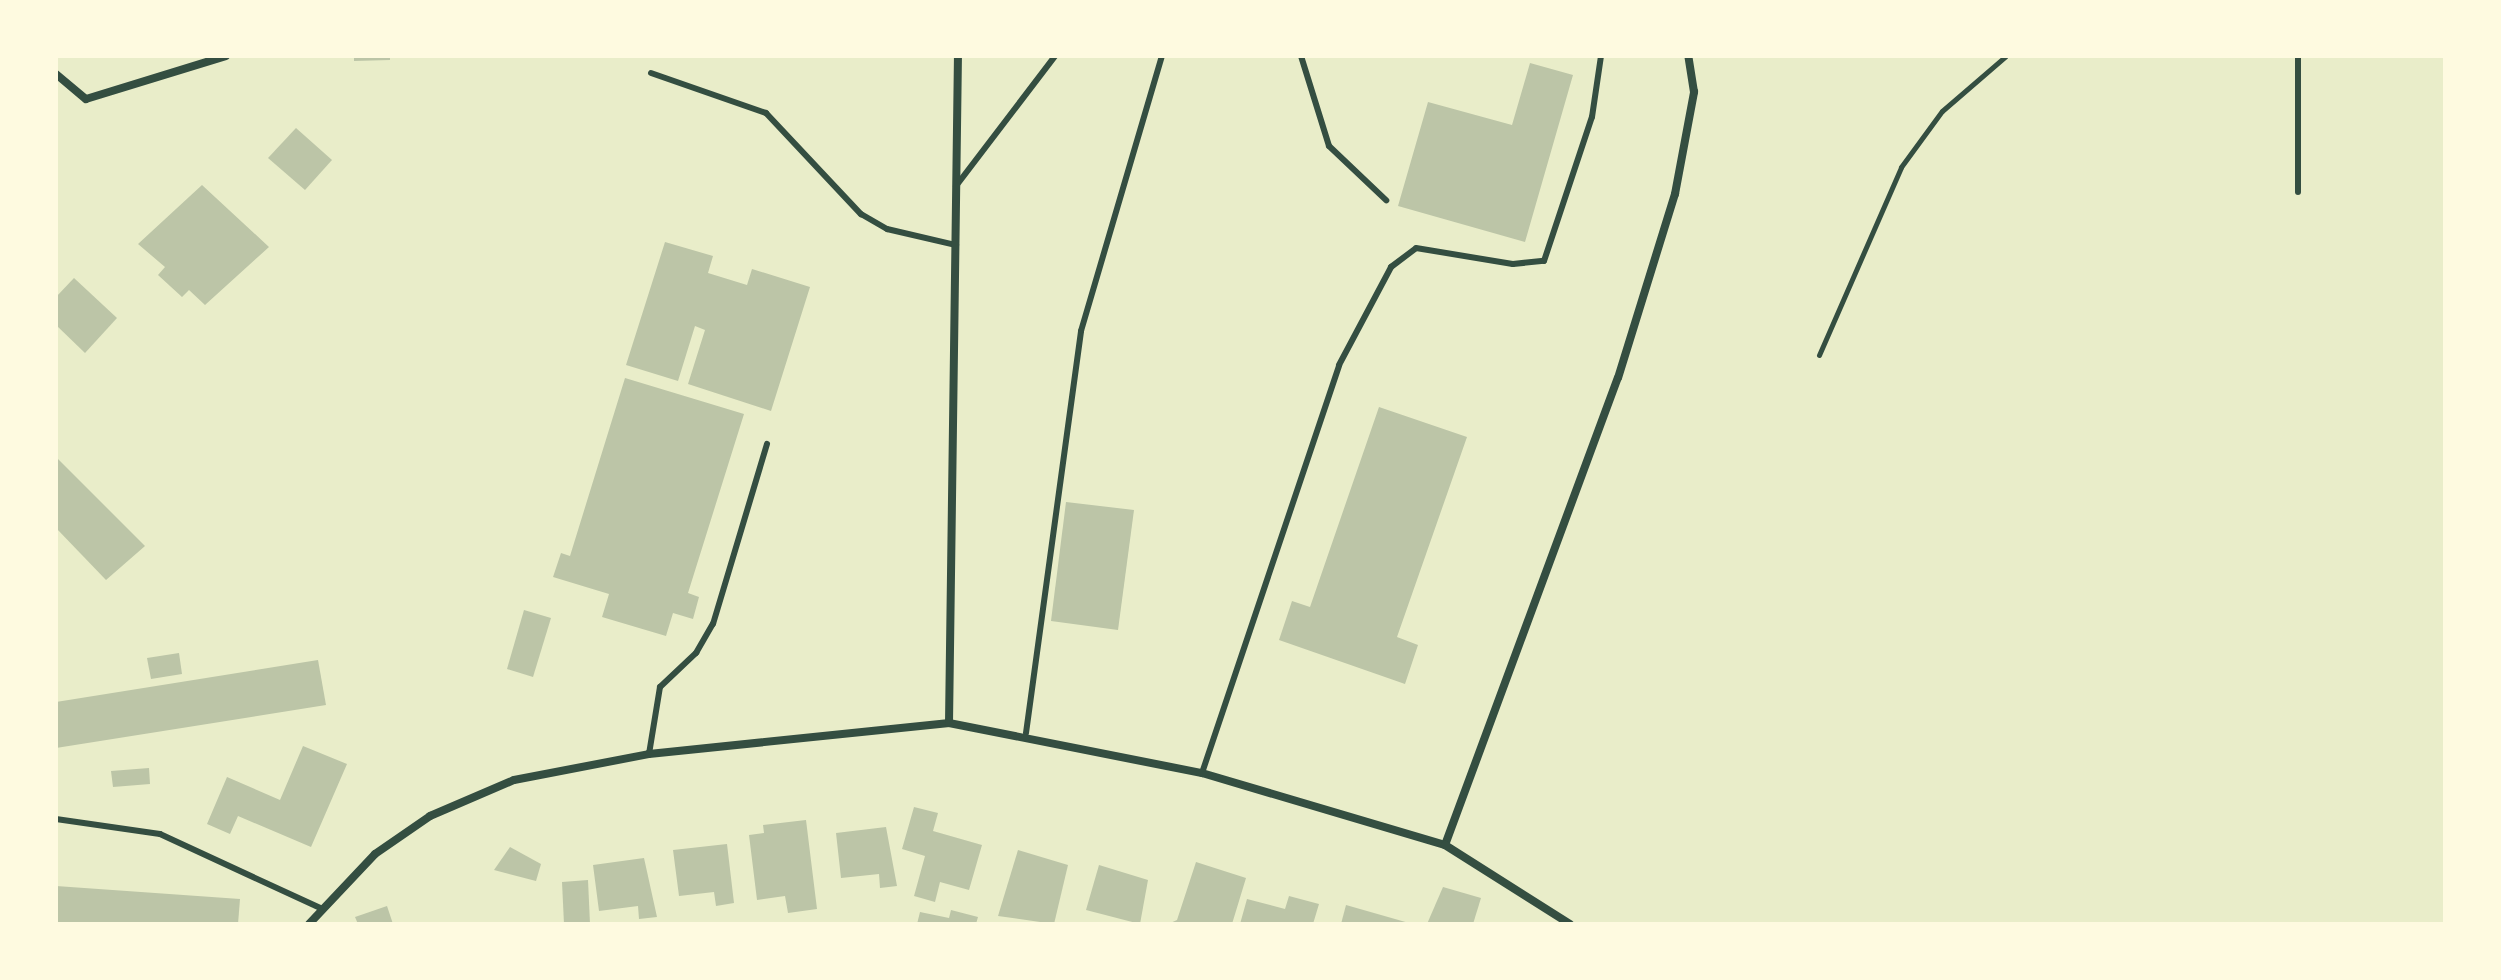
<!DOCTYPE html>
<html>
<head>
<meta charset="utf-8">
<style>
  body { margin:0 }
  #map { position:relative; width:2501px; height:980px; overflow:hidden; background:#e9edc9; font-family:Rubik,sans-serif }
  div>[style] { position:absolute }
  .building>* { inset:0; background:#bcc5a7 }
  .path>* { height:5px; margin:-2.5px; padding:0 2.5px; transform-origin:2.5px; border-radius:2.5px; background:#344e41 }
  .service>* { height:6px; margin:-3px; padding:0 3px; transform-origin:3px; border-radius:3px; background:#344e41 }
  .minor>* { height:8px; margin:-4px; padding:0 4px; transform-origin:4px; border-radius:4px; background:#344e41 }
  span { translate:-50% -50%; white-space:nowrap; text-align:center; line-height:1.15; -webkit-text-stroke:6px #fefae0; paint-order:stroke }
  .frame { position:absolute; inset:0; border:58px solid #fefae0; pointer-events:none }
</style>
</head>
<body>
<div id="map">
  <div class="building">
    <i style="clip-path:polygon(354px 56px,390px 56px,390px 60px,354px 61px)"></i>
    <i style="clip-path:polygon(1530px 63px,1573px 75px,1525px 242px,1398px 206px,1428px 102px,1512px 125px)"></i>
    <i style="clip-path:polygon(296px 128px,332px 160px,305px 190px,268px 158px)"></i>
    <i style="clip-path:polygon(202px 185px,269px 247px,205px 305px,189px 290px,182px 297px,158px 275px,165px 267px,138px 244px)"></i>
    <i style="clip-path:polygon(665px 242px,713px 256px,708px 273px,747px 285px,752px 269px,810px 287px,771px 411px,688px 384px,705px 330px,695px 326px,678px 381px,626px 365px)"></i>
    <i style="clip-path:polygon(74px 278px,117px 318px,85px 353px,56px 325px,56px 297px)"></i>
    <i style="clip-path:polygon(625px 378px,744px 414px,688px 593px,699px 597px,693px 619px,673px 613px,666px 636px,602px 617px,609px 594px,553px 577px,561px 553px,570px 556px)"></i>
    <i style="clip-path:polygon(1379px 407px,1467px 437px,1397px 637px,1418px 645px,1405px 684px,1279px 640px,1292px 601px,1310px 607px)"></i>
    <i style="clip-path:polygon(56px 457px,145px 546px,106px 580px,56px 528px)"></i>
    <i style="clip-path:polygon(1066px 502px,1134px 510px,1118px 630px,1051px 621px)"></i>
    <i style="clip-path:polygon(524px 610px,551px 618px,533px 677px,507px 669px)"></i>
    <i style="clip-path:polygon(179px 653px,182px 674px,151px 679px,147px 658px)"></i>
    <i style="clip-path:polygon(318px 660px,326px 705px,56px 748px,56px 702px)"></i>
    <i style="clip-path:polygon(303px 746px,347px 764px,311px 847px,238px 816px,230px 834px,207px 824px,227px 777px,280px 800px)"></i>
    <i style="clip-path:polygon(149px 768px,150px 784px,113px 787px,111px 771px)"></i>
    <i style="clip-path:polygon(914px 807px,938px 813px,933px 831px,982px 845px,969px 890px,940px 882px,935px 902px,914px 896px,925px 856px,902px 849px)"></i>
    <i style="clip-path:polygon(806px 820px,817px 909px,788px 913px,785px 896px,757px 900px,749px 835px,764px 833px,763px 825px)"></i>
    <i style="clip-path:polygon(886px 827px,897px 886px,880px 888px,879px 874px,841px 878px,836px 833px)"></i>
    <i style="clip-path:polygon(727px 844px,734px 903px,716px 906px,714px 892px,679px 896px,673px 850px)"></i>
    <i style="clip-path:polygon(510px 847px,541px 864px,536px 881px,494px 870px)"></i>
    <i style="clip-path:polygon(1018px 850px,1068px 865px,1054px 924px,998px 916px)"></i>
    <i style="clip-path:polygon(644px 858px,657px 917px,639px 919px,638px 906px,599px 911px,593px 865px)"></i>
    <i style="clip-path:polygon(1196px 862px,1246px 878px,1232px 924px,1168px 924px,1177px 920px)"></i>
    <i style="clip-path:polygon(1099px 865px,1148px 880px,1140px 924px,1086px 910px)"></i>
    <i style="clip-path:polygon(588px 880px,590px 924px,564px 924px,562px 882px)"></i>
    <i style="clip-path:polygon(56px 886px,240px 899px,238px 924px,56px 924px)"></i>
    <i style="clip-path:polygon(1443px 887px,1481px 898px,1473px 924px,1427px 924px)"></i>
    <i style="clip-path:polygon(1289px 896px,1319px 904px,1313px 924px,1240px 924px,1247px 899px,1285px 909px)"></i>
    <i style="clip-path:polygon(1346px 905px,1409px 923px,1409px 924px,1341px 924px)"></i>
    <i style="clip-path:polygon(387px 906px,393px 924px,358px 924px,355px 917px)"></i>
    <i style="clip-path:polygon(951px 910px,978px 917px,976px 924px,917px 924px,920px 912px,949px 918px)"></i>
  </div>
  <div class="path">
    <i style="left:1819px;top:355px;width:205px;rotate:-66.4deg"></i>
    <i style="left:1901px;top:167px;width:69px;rotate:-53.8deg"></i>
    <i style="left:1942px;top:111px;width:84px;rotate:-40.7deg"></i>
  </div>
  <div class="service">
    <i style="left:1301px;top:56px;width:94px;rotate:72.7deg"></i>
    <i style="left:1329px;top:146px;width:79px;rotate:43.5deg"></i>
    <i style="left:2298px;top:56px;width:136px;rotate:90deg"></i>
    <i style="left:651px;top:73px;width:122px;rotate:19.2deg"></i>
    <i style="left:766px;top:113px;width:139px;rotate:46.8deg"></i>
    <i style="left:861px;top:214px;width:30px;rotate:30deg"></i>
    <i style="left:887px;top:229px;width:71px;rotate:13.1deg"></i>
    <i style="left:956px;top:186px;width:163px;rotate:-52.7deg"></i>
    <i style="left:1026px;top:733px;width:406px;rotate:-82.2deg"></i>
    <i style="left:1081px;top:331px;width:287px;rotate:-73.6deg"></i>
    <i style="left:649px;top:754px;width:68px;rotate:-80.7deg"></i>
    <i style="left:660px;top:687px;width:50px;rotate:-43.4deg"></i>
    <i style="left:696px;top:653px;width:34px;rotate:-60deg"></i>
    <i style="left:713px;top:624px;width:188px;rotate:-73.3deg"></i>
    <i style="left:1202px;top:773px;width:430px;rotate:-71.4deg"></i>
    <i style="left:1339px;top:365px;width:111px;rotate:-62deg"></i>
    <i style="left:1391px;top:267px;width:31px;rotate:-37deg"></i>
    <i style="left:1416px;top:248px;width:98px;rotate:9.4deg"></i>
    <i style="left:1513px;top:264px;width:31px;rotate:-6deg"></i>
    <i style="left:1544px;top:261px;width:152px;rotate:-71.6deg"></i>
    <i style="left:1592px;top:117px;width:62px;rotate:-81.6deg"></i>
    <i style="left:56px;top:819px;width:105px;rotate:8.2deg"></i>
    <i style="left:160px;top:834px;width:179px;rotate:24.8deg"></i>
  </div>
  <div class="minor">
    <i style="left:56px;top:74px;width:39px;rotate:40deg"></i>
    <i style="left:86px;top:99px;width:146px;rotate:-17.1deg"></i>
    <i style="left:949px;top:723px;width:667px;rotate:-89.23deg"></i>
    <i style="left:1445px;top:845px;width:498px;rotate:-69.7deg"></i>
    <i style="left:1618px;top:378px;width:193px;rotate:-72.8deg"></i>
    <i style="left:1675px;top:194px;width:104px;rotate:-79.4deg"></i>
    <i style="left:1694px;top:92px;width:36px;rotate:-99deg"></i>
    <i style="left:309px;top:924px;width:96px;rotate:-46.7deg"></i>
    <i style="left:375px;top:854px;width:67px;rotate:-34.6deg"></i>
    <i style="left:430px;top:816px;width:91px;rotate:-23.2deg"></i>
    <i style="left:514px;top:780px;width:137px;rotate:-10.9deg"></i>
    <i style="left:649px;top:754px;width:302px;rotate:-5.9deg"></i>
    <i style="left:949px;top:723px;width:258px;rotate:11.2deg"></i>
    <i style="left:1202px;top:773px;width:253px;rotate:16.5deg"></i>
    <i style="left:1445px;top:845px;width:148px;rotate:32.3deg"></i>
  </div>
  <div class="frame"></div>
</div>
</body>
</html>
